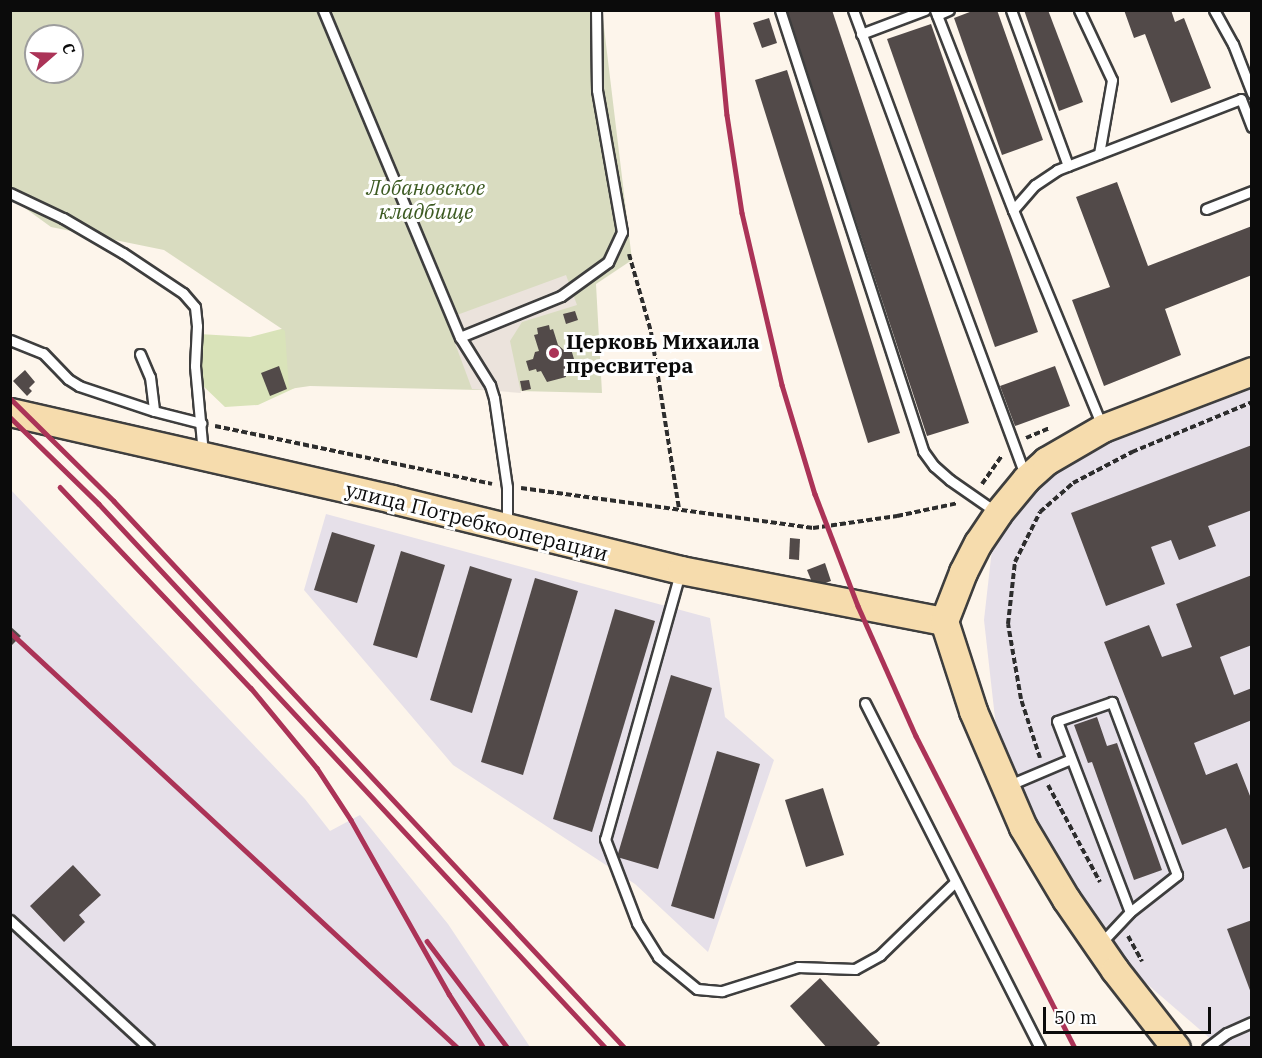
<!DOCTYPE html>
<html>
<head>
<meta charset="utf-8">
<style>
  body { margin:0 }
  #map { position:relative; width:1262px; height:1058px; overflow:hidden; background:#fdf5eb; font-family:"IBM Plex Serif",serif }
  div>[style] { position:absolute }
  .industrial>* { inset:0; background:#e6e0e9 }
  .green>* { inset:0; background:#d9e3b9 }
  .cemetery>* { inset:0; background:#d9dcc0 }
  .plaza>* { inset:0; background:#ebe3dc }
  .building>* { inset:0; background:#524a49 }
  .path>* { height:4px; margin-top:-2px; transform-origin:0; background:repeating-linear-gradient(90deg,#2d2d2d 0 6px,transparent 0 9px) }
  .roads { filter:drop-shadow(2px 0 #3e3e3e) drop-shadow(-2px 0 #3e3e3e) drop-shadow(0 2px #3e3e3e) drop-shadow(0 -2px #3e3e3e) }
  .lane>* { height:9px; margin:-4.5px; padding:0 4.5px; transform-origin:4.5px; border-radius:4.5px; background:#fff }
  .secondary>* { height:27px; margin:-13.5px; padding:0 13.5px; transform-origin:13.5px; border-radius:13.5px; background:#f6dcad }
  .rail>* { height:4.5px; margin:-2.25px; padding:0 2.25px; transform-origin:2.25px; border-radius:2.25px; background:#ab3357 }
  .dots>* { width:16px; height:16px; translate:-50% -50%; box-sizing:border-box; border:3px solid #fff; border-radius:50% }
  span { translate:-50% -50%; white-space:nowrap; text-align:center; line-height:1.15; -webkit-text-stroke:6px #fff; paint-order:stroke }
  .park-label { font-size:21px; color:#3d5b23; font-style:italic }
  .poi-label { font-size:21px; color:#0b0b0b; font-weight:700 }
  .left { translate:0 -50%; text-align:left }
  .street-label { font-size:21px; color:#0b0b0b }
  .frame { position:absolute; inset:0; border:12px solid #0b0b0b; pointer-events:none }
  .north { position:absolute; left:24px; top:24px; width:60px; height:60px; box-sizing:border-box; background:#fff; border:2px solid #9d9d9d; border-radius:50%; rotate:70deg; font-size:16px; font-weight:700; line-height:24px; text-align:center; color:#0b0b0b }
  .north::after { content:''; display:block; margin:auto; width:21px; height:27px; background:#ab3357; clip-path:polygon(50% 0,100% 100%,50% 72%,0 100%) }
  .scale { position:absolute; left:1043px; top:1007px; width:168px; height:27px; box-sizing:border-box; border:3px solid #0b0b0b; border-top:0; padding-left:8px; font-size:18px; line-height:21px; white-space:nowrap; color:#0b0b0b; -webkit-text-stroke:4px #fff; paint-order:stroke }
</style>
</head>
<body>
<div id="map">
  <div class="industrial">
    <i style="clip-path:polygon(1251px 386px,1251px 1047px,1220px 1047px,1125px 965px,1041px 833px,996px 727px,984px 620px,992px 549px,1037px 488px,1086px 451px)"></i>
    <i style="clip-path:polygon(10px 489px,305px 799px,330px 831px,360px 815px,448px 924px,530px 1047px,11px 1047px)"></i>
    <i style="clip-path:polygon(326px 514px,710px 618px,725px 717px,774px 760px,708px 952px,635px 884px,453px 765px,304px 590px)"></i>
  </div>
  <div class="green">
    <i style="clip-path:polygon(285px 328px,310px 381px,258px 405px,225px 407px,201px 384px,196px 352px,199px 334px,250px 337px)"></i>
  </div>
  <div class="cemetery">
    <i style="clip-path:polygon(evenodd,11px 11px,602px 11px,632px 260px,596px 284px,602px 393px,310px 386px,289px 389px,285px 331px,164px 250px,51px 227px,11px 198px,11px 11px,36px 36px,72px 36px,72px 72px,36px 72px,36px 36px)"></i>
  </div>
  <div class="plaza">
    <i style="clip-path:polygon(566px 275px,577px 305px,522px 322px,510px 341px,521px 393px,472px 389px,446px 319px)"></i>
  </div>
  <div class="building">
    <i style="clip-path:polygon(786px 10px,832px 10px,969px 423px,927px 436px)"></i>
    <i style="clip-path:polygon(975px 10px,997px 10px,1043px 140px,1002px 155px,954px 18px)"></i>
    <i style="clip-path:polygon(1024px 10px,1048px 10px,1083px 102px,1059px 111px)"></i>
    <i style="clip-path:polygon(1124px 10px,1171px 10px,1175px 22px,1184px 18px,1211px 88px,1171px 103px,1145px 34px,1134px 38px)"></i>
    <i style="clip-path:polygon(769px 18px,777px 43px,762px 48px,753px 23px)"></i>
    <i style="clip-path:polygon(931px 24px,1038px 332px,995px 347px,887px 39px)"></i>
    <i style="clip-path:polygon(787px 70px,900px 433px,868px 443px,755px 80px)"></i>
    <i style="clip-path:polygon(1117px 182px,1148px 266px,1252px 226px,1252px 275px,1165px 309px,1181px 355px,1104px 386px,1072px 300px,1110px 287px,1076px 197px)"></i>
    <i style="clip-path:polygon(575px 311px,578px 320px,566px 324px,563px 314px)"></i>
    <i style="clip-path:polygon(549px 325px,550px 330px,553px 329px,558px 345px,565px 351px,571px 349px,574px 359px,566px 364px,566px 377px,547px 382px,541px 371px,537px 372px,536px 369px,529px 371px,526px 361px,533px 359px,535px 352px,539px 351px,534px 335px,538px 334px,537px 328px)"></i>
    <i style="clip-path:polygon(279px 366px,287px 389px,270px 396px,261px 373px)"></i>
    <i style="clip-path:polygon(1055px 366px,1070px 406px,1015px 426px,1000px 386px)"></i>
    <i style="clip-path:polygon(25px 370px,35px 382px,29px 388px,32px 391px,27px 396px,13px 381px)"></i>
    <i style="clip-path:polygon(529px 380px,531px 389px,522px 391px,520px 381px)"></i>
    <i style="clip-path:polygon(1252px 445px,1252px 510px,1208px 526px,1216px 546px,1179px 560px,1171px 540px,1151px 547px,1165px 584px,1106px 606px,1071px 513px)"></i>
    <i style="clip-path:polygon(332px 532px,375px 545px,357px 603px,314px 590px)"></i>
    <i style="clip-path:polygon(790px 538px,800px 539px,799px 560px,789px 559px)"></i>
    <i style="clip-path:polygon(401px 551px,445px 565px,417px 658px,373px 645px)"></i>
    <i style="clip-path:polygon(825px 563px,831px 581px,814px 587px,807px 570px)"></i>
    <i style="clip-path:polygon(470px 566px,512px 579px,472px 713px,430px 700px)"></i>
    <i style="clip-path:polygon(1252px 575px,1252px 645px,1220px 657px,1234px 695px,1252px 688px,1252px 720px,1194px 743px,1206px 775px,1237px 763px,1252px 801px,1252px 866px,1243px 869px,1226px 828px,1182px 845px,1104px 642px,1149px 625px,1162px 657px,1192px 647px,1176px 604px)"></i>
    <i style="clip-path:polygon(535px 578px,578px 591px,523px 775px,481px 762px)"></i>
    <i style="clip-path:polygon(615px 609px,655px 621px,592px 832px,553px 819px)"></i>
    <i style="clip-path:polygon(10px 626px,21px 636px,10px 647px)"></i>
    <i style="clip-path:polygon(671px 675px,712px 688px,658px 869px,617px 857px)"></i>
    <i style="clip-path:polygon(1097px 717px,1107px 746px,1117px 743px,1162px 870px,1134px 880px,1092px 762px,1088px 763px,1074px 725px)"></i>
    <i style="clip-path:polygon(717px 751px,760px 764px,714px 919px,671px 906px)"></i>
    <i style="clip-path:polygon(823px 788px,844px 855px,806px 867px,785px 800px)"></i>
    <i style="clip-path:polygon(73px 865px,101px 895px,79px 915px,85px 922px,64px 942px,30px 906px)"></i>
    <i style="clip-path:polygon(1252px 920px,1252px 993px,1251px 993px,1227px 929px)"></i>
    <i style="clip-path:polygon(820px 978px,880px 1043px,874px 1048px,827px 1048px,790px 1006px)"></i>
  </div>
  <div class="path">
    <i style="left:629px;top:254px;width:81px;rotate:74.2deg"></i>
    <i style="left:651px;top:332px;width:179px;rotate:81deg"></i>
    <i style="left:215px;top:426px;width:283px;rotate:11.8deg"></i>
    <i style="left:1026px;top:438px;width:26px;rotate:-23deg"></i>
    <i style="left:982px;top:484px;width:35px;rotate:-55deg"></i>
    <i style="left:521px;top:488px;width:295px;rotate:7.8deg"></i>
    <i style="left:813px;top:528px;width:85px;rotate:-8.1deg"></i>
    <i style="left:897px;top:516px;width:62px;rotate:-12deg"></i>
    <i style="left:1040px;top:758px;width:62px;rotate:-107.9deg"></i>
    <i style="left:1021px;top:699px;width:76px;rotate:-99.8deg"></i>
    <i style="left:1008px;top:624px;width:62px;rotate:-83.6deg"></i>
    <i style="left:1015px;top:562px;width:56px;rotate:-63.4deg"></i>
    <i style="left:1040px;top:512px;width:44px;rotate:-41.3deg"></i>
    <i style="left:1073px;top:483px;width:67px;rotate:-27.7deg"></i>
    <i style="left:1132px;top:452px;width:130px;rotate:-22.6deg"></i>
    <i style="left:1048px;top:785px;width:110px;rotate:61.8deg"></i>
    <i style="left:1128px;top:936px;width:29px;rotate:61deg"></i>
  </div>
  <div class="roads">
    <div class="lane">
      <i style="left:323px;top:10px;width:355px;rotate:67.3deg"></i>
      <i style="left:460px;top:337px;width:57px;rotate:58deg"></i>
      <i style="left:490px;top:385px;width:14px;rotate:73deg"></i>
      <i style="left:494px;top:398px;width:90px;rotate:81.7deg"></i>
      <i style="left:507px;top:487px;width:39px;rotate:90deg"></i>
      <i style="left:780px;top:10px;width:464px;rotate:72deg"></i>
      <i style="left:923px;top:451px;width:19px;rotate:54deg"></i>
      <i style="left:934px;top:466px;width:21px;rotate:41deg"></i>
      <i style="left:950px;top:480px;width:56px;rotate:34.8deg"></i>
      <i style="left:853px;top:10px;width:496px;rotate:69.7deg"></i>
      <i style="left:935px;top:10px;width:215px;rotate:68.7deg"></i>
      <i style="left:1013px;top:210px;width:234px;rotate:67.6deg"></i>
      <i style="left:1011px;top:10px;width:166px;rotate:69.9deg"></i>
      <i style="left:1079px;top:10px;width:77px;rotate:64.8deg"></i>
      <i style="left:1112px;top:80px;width:75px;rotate:100deg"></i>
      <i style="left:1214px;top:10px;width:39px;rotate:61deg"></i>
      <i style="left:1233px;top:44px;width:53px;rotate:68.8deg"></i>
      <i style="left:937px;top:15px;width:13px;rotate:-23deg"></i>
      <i style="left:861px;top:34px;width:68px;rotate:-20.6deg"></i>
      <i style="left:10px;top:193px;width:59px;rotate:25.3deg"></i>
      <i style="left:63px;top:218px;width:69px;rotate:30.3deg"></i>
      <i style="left:123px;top:253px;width:72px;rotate:33.7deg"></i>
      <i style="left:183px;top:293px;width:18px;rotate:49deg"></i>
      <i style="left:195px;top:307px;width:19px;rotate:84deg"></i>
      <i style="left:197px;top:326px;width:40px;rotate:92.9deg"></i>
      <i style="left:195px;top:366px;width:88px;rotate:84.8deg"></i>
      <i style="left:1206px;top:209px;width:49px;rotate:-21.4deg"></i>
      <i style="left:1013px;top:210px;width:33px;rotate:-49deg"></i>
      <i style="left:1035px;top:185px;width:27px;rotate:-34deg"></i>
      <i style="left:1057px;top:170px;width:197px;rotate:-21.1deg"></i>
      <i style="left:1241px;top:99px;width:30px;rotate:69deg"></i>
      <i style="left:460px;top:337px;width:109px;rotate:-22.1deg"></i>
      <i style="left:561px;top:296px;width:58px;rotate:-35.9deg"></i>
      <i style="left:608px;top:262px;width:33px;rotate:-65deg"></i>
      <i style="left:622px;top:232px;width:144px;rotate:-100deg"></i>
      <i style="left:597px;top:90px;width:80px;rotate:-90.7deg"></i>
      <i style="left:10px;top:340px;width:35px;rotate:22deg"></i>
      <i style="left:43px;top:353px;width:36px;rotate:46deg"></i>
      <i style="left:68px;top:379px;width:13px;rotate:32deg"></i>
      <i style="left:79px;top:386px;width:79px;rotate:18.4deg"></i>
      <i style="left:154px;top:411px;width:49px;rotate:14.3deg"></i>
      <i style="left:140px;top:354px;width:25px;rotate:67deg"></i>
      <i style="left:150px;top:377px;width:34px;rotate:83deg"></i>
      <i style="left:680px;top:573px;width:276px;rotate:105.7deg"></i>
      <i style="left:605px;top:839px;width:90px;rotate:69.1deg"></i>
      <i style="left:637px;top:923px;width:40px;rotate:58deg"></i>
      <i style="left:658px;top:957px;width:50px;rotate:39.4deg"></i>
      <i style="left:697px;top:989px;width:25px;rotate:5deg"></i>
      <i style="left:722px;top:991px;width:80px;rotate:-17.5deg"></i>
      <i style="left:798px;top:967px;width:57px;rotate:2deg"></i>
      <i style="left:855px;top:969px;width:29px;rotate:-29deg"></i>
      <i style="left:880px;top:955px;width:105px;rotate:-44.2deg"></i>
      <i style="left:865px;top:703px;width:387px;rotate:63.1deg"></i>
      <i style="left:1007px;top:786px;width:69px;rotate:-22.9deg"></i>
      <i style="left:10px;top:920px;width:189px;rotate:42.6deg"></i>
      <i style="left:1101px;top:943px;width:42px;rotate:-46.9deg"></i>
      <i style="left:1130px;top:912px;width:60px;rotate:-38.2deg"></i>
      <i style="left:1177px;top:875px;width:185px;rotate:-110.6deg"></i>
      <i style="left:1112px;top:702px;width:58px;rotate:160.9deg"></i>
      <i style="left:1057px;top:721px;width:204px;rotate:69.1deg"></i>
      <i style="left:1207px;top:1048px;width:25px;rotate:-37deg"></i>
      <i style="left:1227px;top:1033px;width:27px;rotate:-24deg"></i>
    </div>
    <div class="secondary">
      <i style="left:10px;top:412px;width:392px;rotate:12.8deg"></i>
      <i style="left:392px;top:499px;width:298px;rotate:13.8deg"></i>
      <i style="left:681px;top:570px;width:268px;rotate:11deg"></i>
      <i style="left:944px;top:621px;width:95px;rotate:72.1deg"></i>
      <i style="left:973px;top:711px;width:126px;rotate:66.7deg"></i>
      <i style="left:1023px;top:827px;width:84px;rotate:59.2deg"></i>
      <i style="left:1066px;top:899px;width:86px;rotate:55.4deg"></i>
      <i style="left:1115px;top:970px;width:99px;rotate:52deg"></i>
      <i style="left:944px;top:621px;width:53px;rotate:-68.8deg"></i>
      <i style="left:963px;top:572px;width:33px;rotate:-63deg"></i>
      <i style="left:978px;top:543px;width:36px;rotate:-56deg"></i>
      <i style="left:998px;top:513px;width:44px;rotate:-50.5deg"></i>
      <i style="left:1026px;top:479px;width:27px;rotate:-42deg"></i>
      <i style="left:1046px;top:461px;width:66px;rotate:-30.1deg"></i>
      <i style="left:1103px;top:428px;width:160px;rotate:-20.9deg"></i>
    </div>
  </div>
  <div class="rail">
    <i style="left:717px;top:10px;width:105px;rotate:84.6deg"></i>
    <i style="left:727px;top:115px;width:99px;rotate:81.3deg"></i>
    <i style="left:742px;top:213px;width:177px;rotate:76.9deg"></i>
    <i style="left:782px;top:385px;width:114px;rotate:73.2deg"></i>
    <i style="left:815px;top:494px;width:120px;rotate:69deg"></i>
    <i style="left:858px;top:606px;width:142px;rotate:66deg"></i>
    <i style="left:916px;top:736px;width:350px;rotate:63deg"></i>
    <i style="left:10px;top:398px;width:146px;rotate:44.7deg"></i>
    <i style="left:114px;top:501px;width:749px;rotate:46.95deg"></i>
    <i style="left:10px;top:417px;width:124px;rotate:44.3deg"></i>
    <i style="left:99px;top:504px;width:744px;rotate:47.02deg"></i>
    <i style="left:60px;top:487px;width:277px;rotate:46.5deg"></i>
    <i style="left:251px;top:688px;width:104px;rotate:50.5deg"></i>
    <i style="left:317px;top:768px;width:62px;rotate:56.8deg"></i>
    <i style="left:351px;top:820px;width:200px;rotate:60.6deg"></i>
    <i style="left:449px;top:994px;width:64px;rotate:57.1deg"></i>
    <i style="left:10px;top:632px;width:611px;rotate:42.88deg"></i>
    <i style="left:427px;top:941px;width:134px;rotate:52.9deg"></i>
  </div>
  <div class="dots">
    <i style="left:554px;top:353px;background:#ab3357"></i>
  </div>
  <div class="park-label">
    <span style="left:426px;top:199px">Лобановское<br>кладбище</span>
  </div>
  <div class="poi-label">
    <span class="left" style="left:566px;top:353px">Церковь Михаила<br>пресвитера</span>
  </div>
  <div class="street-label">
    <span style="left:477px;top:521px;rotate:14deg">улица Потребкооперации</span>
  </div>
  <div class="frame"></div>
  <div class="north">С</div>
  <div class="scale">50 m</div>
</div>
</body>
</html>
